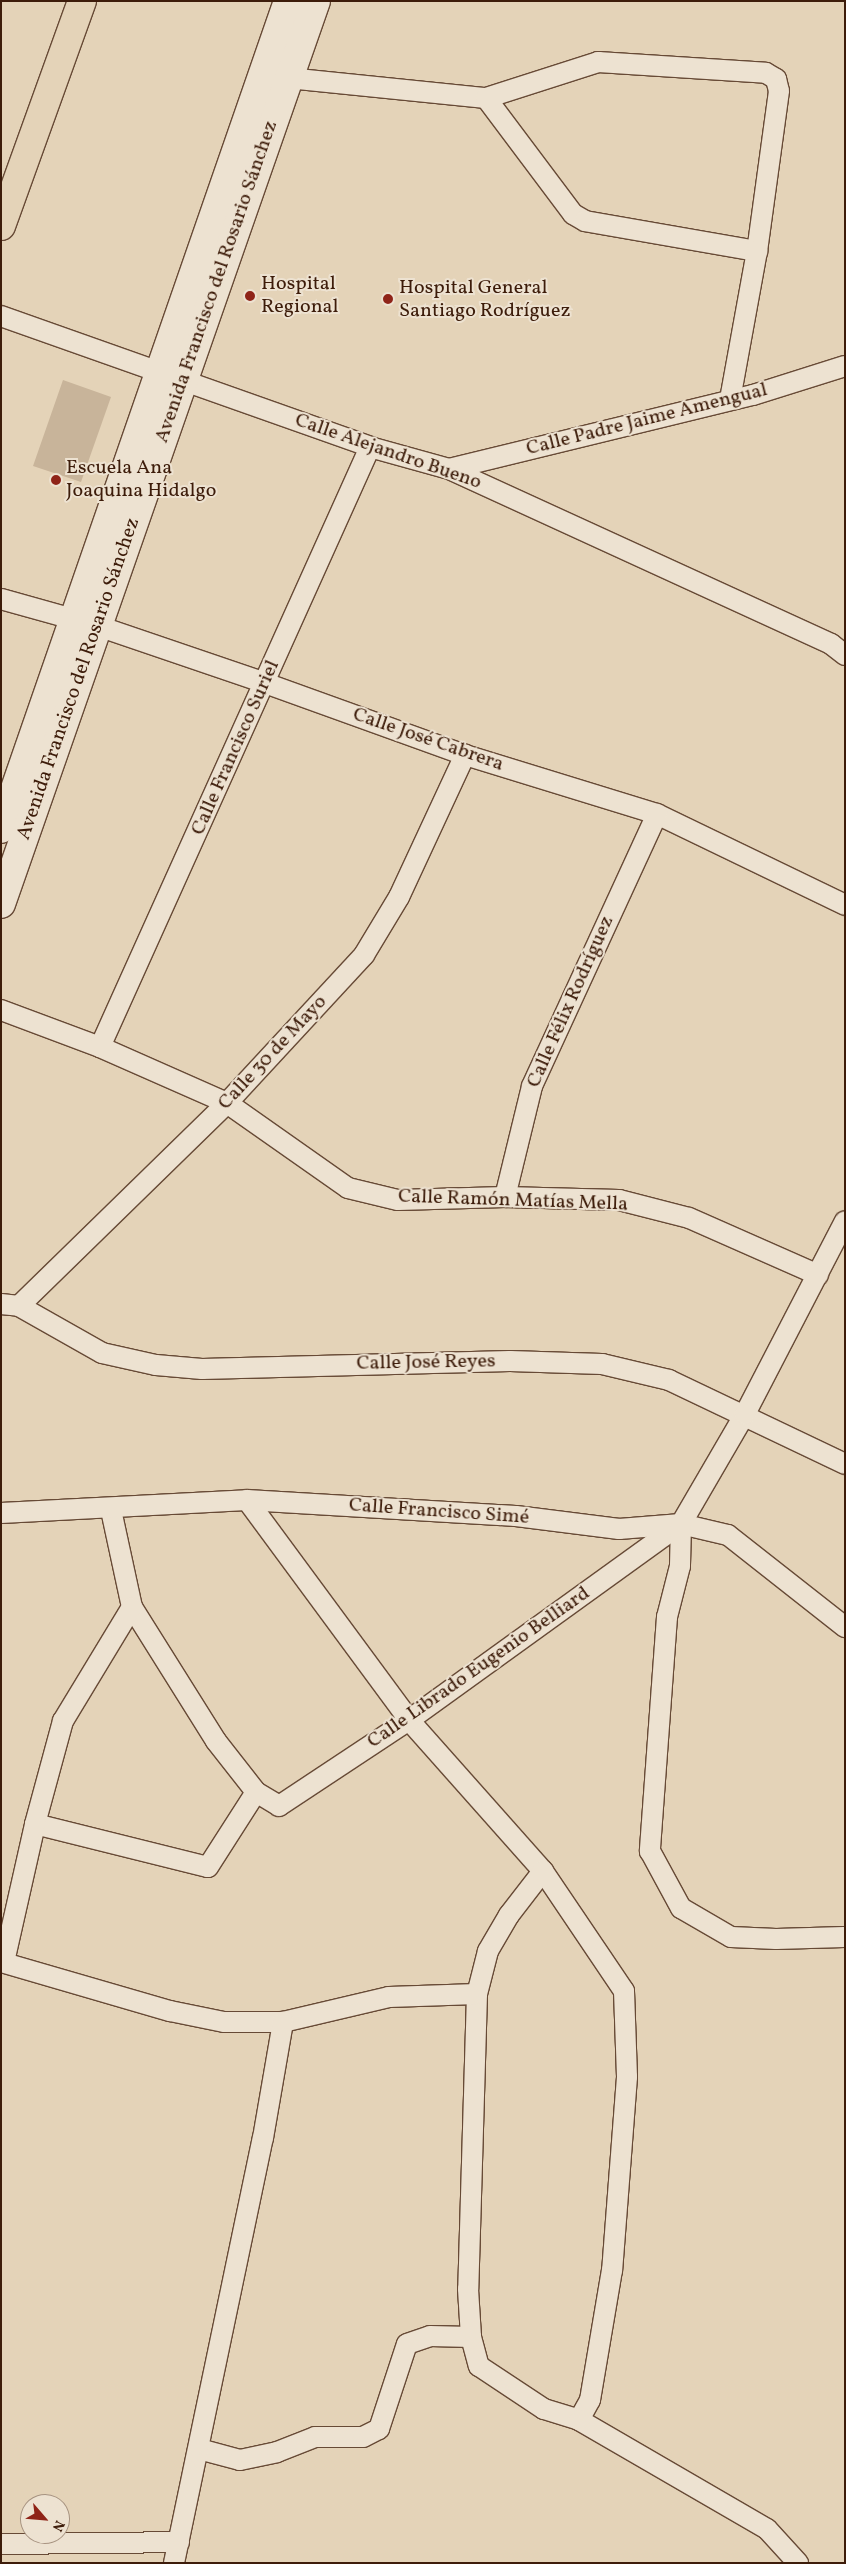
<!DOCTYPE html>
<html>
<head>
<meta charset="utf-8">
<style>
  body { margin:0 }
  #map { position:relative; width:846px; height:2564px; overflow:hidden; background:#e4d3b8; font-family:Vollkorn,serif }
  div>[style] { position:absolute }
  .green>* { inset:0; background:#c8b49a }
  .roads { filter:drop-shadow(1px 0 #674a36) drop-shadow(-1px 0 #674a36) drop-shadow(0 1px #674a36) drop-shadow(0 -1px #674a36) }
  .street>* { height:20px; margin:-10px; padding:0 10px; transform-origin:10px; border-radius:10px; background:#ede2d1 }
  .secondary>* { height:28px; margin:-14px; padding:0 14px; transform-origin:14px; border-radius:14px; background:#ede2d1 }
  .primary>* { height:28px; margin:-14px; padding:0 14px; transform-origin:14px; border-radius:14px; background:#e4d3b8 }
  .dots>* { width:14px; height:14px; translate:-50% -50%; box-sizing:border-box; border:2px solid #ede2d1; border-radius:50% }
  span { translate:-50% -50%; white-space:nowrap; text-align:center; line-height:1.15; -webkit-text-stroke:4px #ede2d1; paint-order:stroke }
  .street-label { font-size:20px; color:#3d1c0a }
  .poi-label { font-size:20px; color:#3d1c0a }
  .left { translate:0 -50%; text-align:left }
  .frame { position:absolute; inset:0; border:2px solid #3d1c0a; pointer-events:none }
  .north { position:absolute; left:20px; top:2494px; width:50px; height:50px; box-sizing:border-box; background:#ede2d1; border:1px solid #a79381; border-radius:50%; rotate:117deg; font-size:14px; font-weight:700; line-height:20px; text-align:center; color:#3d1c0a }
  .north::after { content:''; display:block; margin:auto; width:18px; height:22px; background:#8f2418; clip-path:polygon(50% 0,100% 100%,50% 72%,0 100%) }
</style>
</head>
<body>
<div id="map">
  <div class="green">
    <i style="clip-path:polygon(63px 380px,111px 397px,81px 482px,33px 466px)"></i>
  </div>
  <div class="roads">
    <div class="street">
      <i style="left:288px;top:78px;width:199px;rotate:5.8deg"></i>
      <i style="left:486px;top:98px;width:145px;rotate:53.1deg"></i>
      <i style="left:573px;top:214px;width:14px;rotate:30deg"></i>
      <i style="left:585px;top:221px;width:175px;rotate:9.9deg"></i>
      <i style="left:486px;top:98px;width:118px;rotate:-17.8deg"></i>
      <i style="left:598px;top:62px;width:168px;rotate:3.7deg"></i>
      <i style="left:766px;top:73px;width:12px;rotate:31deg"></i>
      <i style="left:776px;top:79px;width:12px;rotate:76deg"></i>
      <i style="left:779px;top:91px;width:162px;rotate:97.8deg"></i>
      <i style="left:757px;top:251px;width:151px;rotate:100.3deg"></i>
      <i style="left:1px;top:316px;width:392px;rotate:19.5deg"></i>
      <i style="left:370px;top:447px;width:82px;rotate:15.6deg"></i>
      <i style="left:449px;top:469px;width:420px;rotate:24.6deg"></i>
      <i style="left:831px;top:644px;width:18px;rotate:38deg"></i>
      <i style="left:449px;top:469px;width:313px;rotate:-13.7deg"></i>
      <i style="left:753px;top:395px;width:96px;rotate:-17.5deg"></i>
      <i style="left:1px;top:599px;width:101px;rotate:15.6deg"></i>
      <i style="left:98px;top:626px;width:176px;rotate:18.8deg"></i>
      <i style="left:265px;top:683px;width:213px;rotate:19.8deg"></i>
      <i style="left:465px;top:755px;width:201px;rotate:17.1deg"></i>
      <i style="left:657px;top:814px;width:209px;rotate:25.8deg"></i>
      <i style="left:1px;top:1010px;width:106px;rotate:20.5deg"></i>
      <i style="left:100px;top:1047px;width:139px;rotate:23.8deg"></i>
      <i style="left:227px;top:1103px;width:148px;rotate:35.1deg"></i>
      <i style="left:348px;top:1188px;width:51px;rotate:13.5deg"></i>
      <i style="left:398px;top:1200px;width:107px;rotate:-1.6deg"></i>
      <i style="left:505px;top:1197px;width:114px;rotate:1.5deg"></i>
      <i style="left:619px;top:1200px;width:72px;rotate:14.4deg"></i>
      <i style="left:689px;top:1218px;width:141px;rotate:23.8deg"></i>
      <i style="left:100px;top:1047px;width:658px;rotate:-65.77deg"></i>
      <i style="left:505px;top:1197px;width:114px;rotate:-76.3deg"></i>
      <i style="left:532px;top:1086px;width:299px;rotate:-65.3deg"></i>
      <i style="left:1px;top:1304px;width:18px;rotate:6deg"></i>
      <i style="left:19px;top:1306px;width:95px;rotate:29.5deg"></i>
      <i style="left:102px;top:1353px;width:55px;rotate:12.5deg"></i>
      <i style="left:156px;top:1365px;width:46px;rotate:5deg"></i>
      <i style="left:202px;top:1369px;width:308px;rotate:-1.5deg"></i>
      <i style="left:510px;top:1361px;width:92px;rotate:1.9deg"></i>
      <i style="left:602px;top:1364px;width:69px;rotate:13.4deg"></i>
      <i style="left:669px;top:1380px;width:195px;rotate:25.5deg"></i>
      <i style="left:19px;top:1306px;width:291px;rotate:-44.3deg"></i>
      <i style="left:227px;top:1103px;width:202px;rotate:-47.2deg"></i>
      <i style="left:364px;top:955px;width:68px;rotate:-58.9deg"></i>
      <i style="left:399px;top:897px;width:157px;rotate:-65.1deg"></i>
      <i style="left:247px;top:1500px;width:273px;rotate:53.6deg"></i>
      <i style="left:409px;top:1720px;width:202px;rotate:48.4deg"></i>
      <i style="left:543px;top:1871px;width:145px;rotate:56deg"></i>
      <i style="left:624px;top:1991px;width:86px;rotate:88deg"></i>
      <i style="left:627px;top:2077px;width:194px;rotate:94.4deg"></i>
      <i style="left:612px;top:2270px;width:132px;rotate:99.6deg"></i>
      <i style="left:590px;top:2400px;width:23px;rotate:119deg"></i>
      <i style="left:111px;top:1510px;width:99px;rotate:77.8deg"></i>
      <i style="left:132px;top:1607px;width:158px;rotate:57.9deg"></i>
      <i style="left:216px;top:1741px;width:65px;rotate:51.9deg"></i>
      <i style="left:256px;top:1792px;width:27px;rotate:31deg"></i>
      <i style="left:279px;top:1806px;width:156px;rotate:-33.5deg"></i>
      <i style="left:409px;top:1720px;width:335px;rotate:-35.8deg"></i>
      <i style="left:681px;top:1524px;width:127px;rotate:-59.8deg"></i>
      <i style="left:745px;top:1414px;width:217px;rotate:-62.6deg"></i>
      <i style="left:1px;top:1513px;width:246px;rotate:-3deg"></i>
      <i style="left:247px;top:1500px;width:269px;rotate:3.4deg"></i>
      <i style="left:516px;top:1516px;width:104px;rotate:7.2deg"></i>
      <i style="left:619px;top:1529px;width:62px;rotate:-4.6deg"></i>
      <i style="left:681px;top:1524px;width:48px;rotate:13.2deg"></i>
      <i style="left:728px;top:1535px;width:149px;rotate:38.2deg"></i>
      <i style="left:681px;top:1524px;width:42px;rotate:91.4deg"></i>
      <i style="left:680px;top:1566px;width:53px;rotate:104.3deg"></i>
      <i style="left:667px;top:1617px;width:235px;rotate:94.2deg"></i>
      <i style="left:650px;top:1851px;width:65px;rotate:61.5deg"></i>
      <i style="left:681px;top:1908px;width:58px;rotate:30.1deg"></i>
      <i style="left:731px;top:1937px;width:45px;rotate:2.5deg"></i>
      <i style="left:776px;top:1939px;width:68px;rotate:-1.7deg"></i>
      <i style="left:35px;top:1824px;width:178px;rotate:14deg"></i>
      <i style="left:208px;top:1867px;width:89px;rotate:-57.4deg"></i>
      <i style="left:543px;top:1871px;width:56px;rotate:127.7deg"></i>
      <i style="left:509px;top:1915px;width:42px;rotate:120.3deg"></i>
      <i style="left:488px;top:1951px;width:44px;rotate:104.3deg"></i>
      <i style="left:477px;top:1994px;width:295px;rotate:91.7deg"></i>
      <i style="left:468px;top:2289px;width:48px;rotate:86.4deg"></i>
      <i style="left:471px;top:2337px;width:30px;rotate:75deg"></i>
      <i style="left:479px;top:2366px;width:78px;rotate:33.5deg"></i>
      <i style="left:544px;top:2409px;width:37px;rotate:17deg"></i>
      <i style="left:579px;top:2420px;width:217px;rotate:30.1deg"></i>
      <i style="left:767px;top:2529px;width:46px;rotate:47.6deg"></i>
      <i style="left:1px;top:1962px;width:176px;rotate:16.2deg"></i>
      <i style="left:170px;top:2011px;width:55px;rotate:11.5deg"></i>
      <i style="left:224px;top:2022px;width:59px"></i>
      <i style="left:283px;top:2022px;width:109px;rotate:-13.3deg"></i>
      <i style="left:389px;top:1997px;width:88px;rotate:-2deg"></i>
      <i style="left:4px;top:1962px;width:141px;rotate:-77.3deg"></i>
      <i style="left:35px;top:1824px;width:107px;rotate:-74.8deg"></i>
      <i style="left:63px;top:1721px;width:133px;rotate:-58.8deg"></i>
      <i style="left:199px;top:2449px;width:42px;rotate:15deg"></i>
      <i style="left:240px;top:2460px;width:38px;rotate:-12deg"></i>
      <i style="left:277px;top:2452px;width:41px;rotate:-21.5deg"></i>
      <i style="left:315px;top:2437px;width:48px"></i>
      <i style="left:363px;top:2437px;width:18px;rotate:-27deg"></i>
      <i style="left:379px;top:2429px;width:89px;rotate:-71.8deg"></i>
      <i style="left:407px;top:2344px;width:24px;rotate:-19deg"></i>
      <i style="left:430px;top:2336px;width:41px;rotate:1.4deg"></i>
      <i style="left:1px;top:2544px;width:178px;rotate:-0.6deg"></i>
      <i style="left:174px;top:2563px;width:434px;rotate:-78.2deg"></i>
      <i style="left:263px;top:2138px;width:118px;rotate:-80.2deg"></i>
    </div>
    <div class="secondary">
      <i style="left:1px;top:829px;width:876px;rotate:-70.88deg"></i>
      <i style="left:1px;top:904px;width:956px;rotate:-70.77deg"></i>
    </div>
    <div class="primary">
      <i style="left:1px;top:226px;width:239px;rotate:-70.2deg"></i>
    </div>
  </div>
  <div class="dots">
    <i style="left:250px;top:296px;background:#8f2418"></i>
    <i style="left:388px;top:299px;background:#8f2418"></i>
    <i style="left:56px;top:480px;background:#8f2418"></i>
  </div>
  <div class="street-label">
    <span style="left:217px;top:282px;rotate:-71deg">Avenida Francisco del Rosario Sánchez</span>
    <span style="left:647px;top:420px;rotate:-14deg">Calle Padre Jaime Amengual</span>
    <span style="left:388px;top:452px;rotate:19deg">Calle Alejandro Bueno</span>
    <span style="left:79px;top:679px;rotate:-71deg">Avenida Francisco del Rosario Sánchez</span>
    <span style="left:428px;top:740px;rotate:19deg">Calle José Cabrera</span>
    <span style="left:236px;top:748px;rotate:-66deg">Calle Francisco Suriel</span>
    <span style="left:571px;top:1002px;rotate:-66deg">Calle Félix Rodríguez</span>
    <span style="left:273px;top:1053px;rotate:-47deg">Calle 30 de Mayo</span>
    <span style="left:513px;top:1201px;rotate:2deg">Calle Ramón Matías Mella</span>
    <span style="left:426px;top:1363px;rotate:-1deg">Calle José Reyes</span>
    <span style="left:439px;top:1512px;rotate:4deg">Calle Francisco Simé</span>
    <span style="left:479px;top:1668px;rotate:-35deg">Calle Librado Eugenio Belliard</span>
  </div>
  <div class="poi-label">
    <span class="left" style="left:261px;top:296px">Hospital<br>Regional</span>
    <span class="left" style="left:399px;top:300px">Hospital General<br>Santiago Rodríguez</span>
    <span class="left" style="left:66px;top:480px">Escuela Ana<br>Joaquina Hidalgo</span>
  </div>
  <div class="frame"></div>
  <div class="north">N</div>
</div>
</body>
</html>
